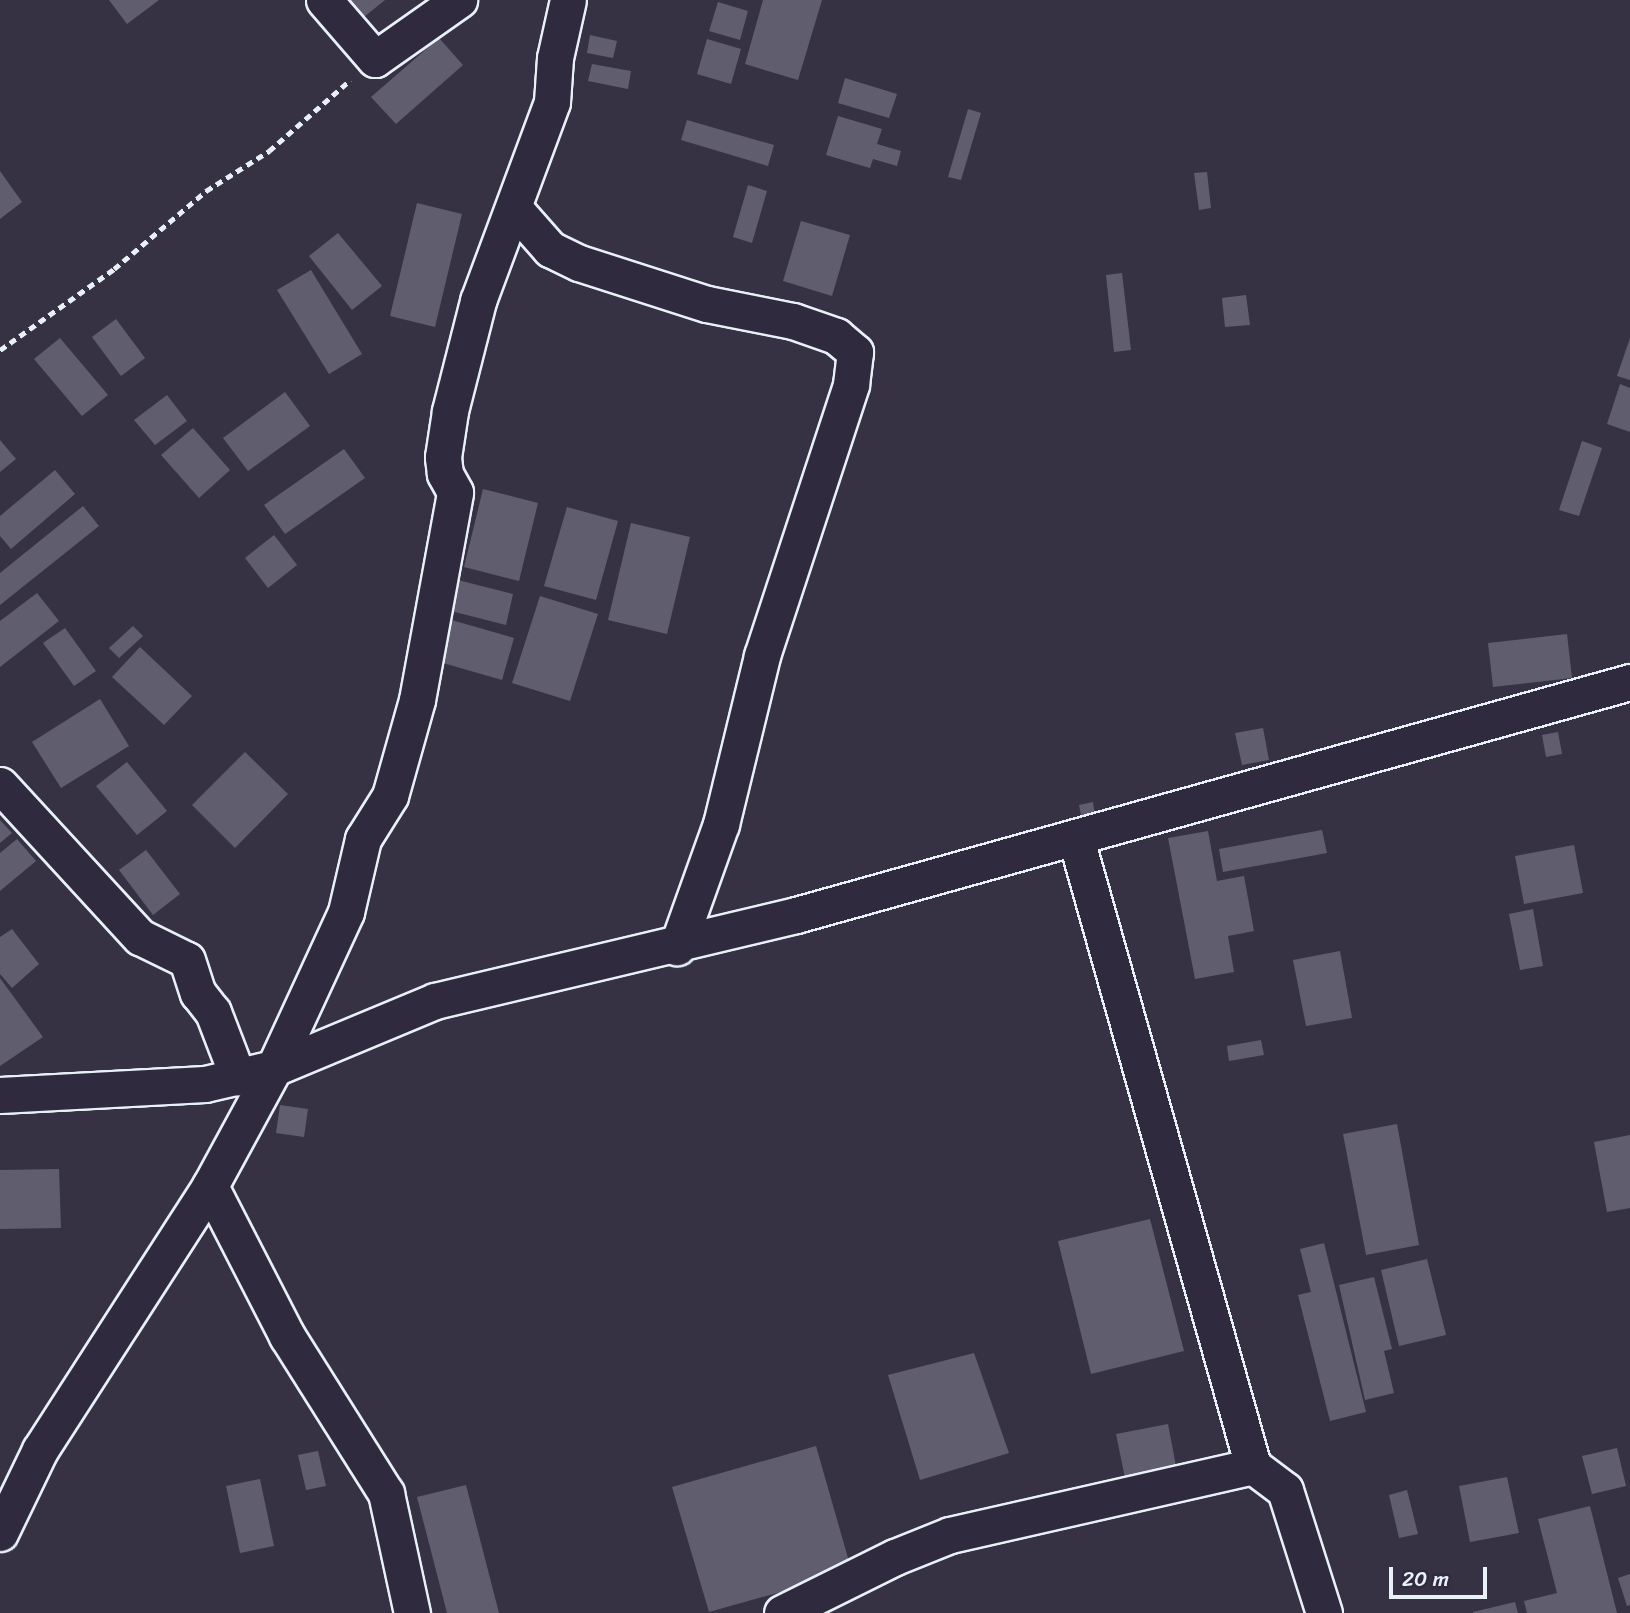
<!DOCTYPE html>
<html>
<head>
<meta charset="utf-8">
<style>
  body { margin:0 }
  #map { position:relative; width:1630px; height:1613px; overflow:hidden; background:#363244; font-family:Sriracha,sans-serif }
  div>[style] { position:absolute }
  .building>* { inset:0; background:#605e6e }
  .path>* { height:4.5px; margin-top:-2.25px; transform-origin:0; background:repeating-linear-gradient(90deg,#e8f1f8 0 7px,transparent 0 12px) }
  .roads { filter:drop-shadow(2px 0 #e8f1f8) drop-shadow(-2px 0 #e8f1f8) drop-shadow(0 2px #e8f1f8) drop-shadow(0 -2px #e8f1f8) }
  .minor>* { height:35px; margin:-17.5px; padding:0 17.5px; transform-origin:17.5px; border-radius:17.5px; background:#2f2a3d }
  span { translate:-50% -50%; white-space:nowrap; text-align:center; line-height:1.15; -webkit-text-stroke:5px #2f2a3d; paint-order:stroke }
  .scale { position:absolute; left:1389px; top:1567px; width:98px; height:32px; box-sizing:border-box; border:4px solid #e8f1f8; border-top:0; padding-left:9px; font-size:21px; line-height:24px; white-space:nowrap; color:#e8f1f8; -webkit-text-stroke:5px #2f2a3d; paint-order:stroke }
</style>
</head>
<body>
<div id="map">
  <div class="building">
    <i style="clip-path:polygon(109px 0,159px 0,127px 24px)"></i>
    <i style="clip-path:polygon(350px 0,385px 0,364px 17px)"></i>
    <i style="clip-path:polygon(763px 0,822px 0,798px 80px,745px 64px)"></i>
    <i style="clip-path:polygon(718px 2px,748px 11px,740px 40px,709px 31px)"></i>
    <i style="clip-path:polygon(590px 35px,617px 41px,613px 58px,587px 53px)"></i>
    <i style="clip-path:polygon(439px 38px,463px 65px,396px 124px,371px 97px)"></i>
    <i style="clip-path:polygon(707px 39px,741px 49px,731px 84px,697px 74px)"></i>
    <i style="clip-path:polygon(592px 64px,631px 71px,628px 89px,588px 81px)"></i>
    <i style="clip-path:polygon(845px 78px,897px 94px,889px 118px,838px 103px)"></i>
    <i style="clip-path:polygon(968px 109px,981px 113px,961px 180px,948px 177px)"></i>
    <i style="clip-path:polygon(838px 116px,882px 129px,877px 144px,901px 151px,897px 166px,873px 159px,870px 168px,826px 155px)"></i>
    <i style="clip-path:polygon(687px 120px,774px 145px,768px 166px,681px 140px)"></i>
    <i style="clip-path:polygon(0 171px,22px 202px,0 219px)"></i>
    <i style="clip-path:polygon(1207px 172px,1211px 208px,1199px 210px,1194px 173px)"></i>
    <i style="clip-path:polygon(748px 185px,767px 191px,752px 243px,733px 237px)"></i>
    <i style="clip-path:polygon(417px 203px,462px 214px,435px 327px,390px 316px)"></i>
    <i style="clip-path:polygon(801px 221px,850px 235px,832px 296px,783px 281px)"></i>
    <i style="clip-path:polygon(338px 233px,382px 286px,352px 310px,309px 256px)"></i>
    <i style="clip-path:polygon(311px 270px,362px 354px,329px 374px,277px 290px)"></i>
    <i style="clip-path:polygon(1122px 273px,1131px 350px,1114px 352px,1106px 275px)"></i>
    <i style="clip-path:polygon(1246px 295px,1250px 325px,1225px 327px,1222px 298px)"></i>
    <i style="clip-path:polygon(116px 319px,145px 358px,121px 376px,92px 337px)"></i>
    <i style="clip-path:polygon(60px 338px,108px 395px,82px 416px,34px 359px)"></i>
    <i style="clip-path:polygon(1630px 338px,1630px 380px,1617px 376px)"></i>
    <i style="clip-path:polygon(1620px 384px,1630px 388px,1630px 432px,1607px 424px)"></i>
    <i style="clip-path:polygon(285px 392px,310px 426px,248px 471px,223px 438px)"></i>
    <i style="clip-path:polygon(167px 395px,187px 421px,155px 445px,134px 420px)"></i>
    <i style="clip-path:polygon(193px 428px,230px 470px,199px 498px,161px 455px)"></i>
    <i style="clip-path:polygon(0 440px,16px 459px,0 472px)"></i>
    <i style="clip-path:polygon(1582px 441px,1602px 448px,1579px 516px,1559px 510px)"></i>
    <i style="clip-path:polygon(344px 449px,365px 478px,285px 534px,264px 505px)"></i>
    <i style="clip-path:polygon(55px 470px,75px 494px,11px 549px,0 536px,0 516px)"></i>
    <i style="clip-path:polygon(483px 489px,538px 503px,519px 581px,464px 567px)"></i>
    <i style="clip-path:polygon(83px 506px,99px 526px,0 605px,0 573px)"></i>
    <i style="clip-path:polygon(567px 507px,618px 521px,596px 600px,544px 586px)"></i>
    <i style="clip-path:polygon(631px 523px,690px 537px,667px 634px,608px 620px)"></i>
    <i style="clip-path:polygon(274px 535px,297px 565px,268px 588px,245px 558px)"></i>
    <i style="clip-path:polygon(454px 579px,513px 594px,506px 625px,447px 610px)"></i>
    <i style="clip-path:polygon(37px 593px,59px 621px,0 667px,0 621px)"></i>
    <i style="clip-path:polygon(540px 596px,598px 614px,570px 701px,512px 683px)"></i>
    <i style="clip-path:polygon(448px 619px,514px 638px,502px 680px,436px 661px)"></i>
    <i style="clip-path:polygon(133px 626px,143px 636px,119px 658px,109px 648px)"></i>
    <i style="clip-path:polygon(65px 628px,96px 671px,74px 686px,43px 643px)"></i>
    <i style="clip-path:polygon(1567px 634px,1572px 678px,1493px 687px,1488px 643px)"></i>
    <i style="clip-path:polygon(140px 647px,192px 696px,164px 725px,112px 677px)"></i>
    <i style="clip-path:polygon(100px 699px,129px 746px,61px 788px,32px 742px)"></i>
    <i style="clip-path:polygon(1263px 728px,1269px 760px,1242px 765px,1235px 733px)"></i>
    <i style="clip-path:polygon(1558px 732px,1562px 754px,1546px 757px,1542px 735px)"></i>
    <i style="clip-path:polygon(245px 752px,288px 794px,235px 848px,192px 805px)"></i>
    <i style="clip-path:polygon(127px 762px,167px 811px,137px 835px,96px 786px)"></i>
    <i style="clip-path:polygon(1093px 802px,1095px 817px,1082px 820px,1079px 805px)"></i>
    <i style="clip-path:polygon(0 820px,12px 833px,0 843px)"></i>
    <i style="clip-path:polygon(1322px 830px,1327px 853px,1223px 872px,1219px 849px)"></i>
    <i style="clip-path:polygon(1208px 831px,1217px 881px,1244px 876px,1254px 931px,1228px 936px,1234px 972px,1195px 979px,1168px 838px)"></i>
    <i style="clip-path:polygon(17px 839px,36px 861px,0 891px,0 853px)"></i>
    <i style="clip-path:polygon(1574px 845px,1583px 893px,1524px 904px,1515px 856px)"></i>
    <i style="clip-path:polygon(146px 850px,180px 894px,153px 915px,119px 870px)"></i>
    <i style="clip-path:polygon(1533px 909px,1543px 966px,1520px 970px,1509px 914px)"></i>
    <i style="clip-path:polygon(12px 929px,39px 964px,12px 988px,0 974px,0 937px)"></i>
    <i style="clip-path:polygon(1340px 951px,1352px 1018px,1306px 1026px,1293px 960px)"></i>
    <i style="clip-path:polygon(0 978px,43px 1037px,0 1066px)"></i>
    <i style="clip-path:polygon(1261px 1040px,1264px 1055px,1229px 1061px,1227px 1046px)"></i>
    <i style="clip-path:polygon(280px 1105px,308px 1109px,304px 1137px,276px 1133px)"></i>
    <i style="clip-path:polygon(1397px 1124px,1419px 1245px,1366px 1255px,1343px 1134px)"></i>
    <i style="clip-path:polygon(1630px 1135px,1630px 1208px,1607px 1212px,1594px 1142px)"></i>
    <i style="clip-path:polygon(59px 1169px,61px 1228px,0 1229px,0 1170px)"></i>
    <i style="clip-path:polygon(1150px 1219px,1184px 1351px,1091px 1374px,1058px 1241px)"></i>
    <i style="clip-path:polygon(1324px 1243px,1366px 1412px,1330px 1421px,1298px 1295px,1311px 1292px,1300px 1249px)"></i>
    <i style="clip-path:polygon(1427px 1259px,1446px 1335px,1399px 1346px,1381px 1270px)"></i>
    <i style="clip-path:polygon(1374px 1277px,1392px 1349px,1384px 1351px,1394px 1393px,1365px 1400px,1339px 1285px)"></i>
    <i style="clip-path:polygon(974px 1353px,1009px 1453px,920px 1480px,888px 1375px)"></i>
    <i style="clip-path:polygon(1168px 1424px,1179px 1482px,1128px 1493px,1116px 1434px)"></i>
    <i style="clip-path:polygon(816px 1446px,852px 1572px,709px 1612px,672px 1487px)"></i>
    <i style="clip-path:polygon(1617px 1448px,1626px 1486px,1592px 1494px,1582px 1456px)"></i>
    <i style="clip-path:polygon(318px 1451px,326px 1486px,306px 1490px,298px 1455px)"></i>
    <i style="clip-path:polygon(1507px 1477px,1519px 1533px,1470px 1542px,1459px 1486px)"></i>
    <i style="clip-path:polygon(260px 1479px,274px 1546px,240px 1553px,226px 1486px)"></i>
    <i style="clip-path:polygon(466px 1485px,499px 1613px,447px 1613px,417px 1497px)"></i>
    <i style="clip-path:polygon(1407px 1490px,1418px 1534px,1399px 1538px,1389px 1495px)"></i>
    <i style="clip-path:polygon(1590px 1506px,1617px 1613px,1527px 1613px,1524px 1601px,1557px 1593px,1538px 1519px)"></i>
    <i style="clip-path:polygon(1630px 1574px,1630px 1605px,1627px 1606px,1618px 1578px)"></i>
    <i style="clip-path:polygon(1515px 1602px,1518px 1613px,1473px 1613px,1473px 1612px)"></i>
  </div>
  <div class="path">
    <i style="left:0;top:350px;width:140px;rotate:-35.4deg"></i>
    <i style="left:114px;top:269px;width:121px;rotate:-40.3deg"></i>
    <i style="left:206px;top:191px;width:75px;rotate:-32.4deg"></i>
    <i style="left:269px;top:151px;width:108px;rotate:-41.2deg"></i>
  </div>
  <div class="roads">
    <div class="minor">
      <i style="left:324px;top:0;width:78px;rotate:49.2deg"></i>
      <i style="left:375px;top:59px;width:103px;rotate:-35.1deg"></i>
      <i style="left:514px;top:208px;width:55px;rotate:48.7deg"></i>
      <i style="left:550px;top:249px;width:32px;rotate:26deg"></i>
      <i style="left:579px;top:263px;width:134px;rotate:17.8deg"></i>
      <i style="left:707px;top:304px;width:88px;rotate:11.2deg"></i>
      <i style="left:793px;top:321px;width:46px;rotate:19.2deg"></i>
      <i style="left:836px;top:336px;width:25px;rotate:40deg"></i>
      <i style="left:855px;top:352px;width:33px;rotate:97deg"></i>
      <i style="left:851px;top:385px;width:285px;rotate:108.2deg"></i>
      <i style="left:762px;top:656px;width:173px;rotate:103.7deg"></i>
      <i style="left:721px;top:824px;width:131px;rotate:109.7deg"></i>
      <i style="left:0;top:785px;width:207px;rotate:47.4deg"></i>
      <i style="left:140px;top:937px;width:52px;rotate:26.1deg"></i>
      <i style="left:187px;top:960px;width:35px;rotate:72deg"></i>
      <i style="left:198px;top:993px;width:24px;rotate:52deg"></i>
      <i style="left:213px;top:1012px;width:70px;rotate:69deg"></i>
      <i style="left:1076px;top:839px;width:652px;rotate:74.24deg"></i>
      <i style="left:1253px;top:1466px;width:40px;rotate:37deg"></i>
      <i style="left:1285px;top:1490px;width:129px;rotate:72.4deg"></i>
      <i style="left:0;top:1095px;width:205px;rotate:-3.1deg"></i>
      <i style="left:205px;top:1084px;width:71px;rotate:-13.1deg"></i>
      <i style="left:274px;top:1068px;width:174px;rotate:-22.6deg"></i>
      <i style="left:435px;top:1001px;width:371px;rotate:-13.4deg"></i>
      <i style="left:796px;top:915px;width:866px;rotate:-15.61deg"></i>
      <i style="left:210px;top:1186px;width:169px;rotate:62.8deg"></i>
      <i style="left:287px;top:1336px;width:186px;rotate:57.8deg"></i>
      <i style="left:386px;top:1493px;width:123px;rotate:77.8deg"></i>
      <i style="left:0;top:1533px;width:92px;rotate:-64.3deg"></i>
      <i style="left:40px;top:1450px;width:314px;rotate:-57.2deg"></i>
      <i style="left:210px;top:1186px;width:134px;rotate:-61.5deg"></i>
      <i style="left:274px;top:1068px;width:172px;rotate:-65.2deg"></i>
      <i style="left:346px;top:912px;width:75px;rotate:-76.9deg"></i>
      <i style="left:363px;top:839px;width:51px;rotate:-57.9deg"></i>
      <i style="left:390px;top:796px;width:100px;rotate:-74.3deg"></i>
      <i style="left:417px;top:700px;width:211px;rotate:-79.6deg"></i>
      <i style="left:455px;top:492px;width:21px;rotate:-119deg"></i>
      <i style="left:445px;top:474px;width:17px;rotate:-97deg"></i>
      <i style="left:443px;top:457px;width:47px;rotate:-81.3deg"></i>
      <i style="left:450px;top:411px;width:114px;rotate:-75.7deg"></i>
      <i style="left:478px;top:301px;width:212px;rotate:-69.6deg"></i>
      <i style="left:552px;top:102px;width:44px;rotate:-86.1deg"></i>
      <i style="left:555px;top:58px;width:59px;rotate:-77.4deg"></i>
      <i style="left:782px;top:1613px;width:126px;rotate:-26.4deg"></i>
      <i style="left:895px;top:1557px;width:59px;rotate:-21.8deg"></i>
      <i style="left:950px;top:1535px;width:311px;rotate:-12.8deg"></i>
    </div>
  </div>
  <div class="scale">20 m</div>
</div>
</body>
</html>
